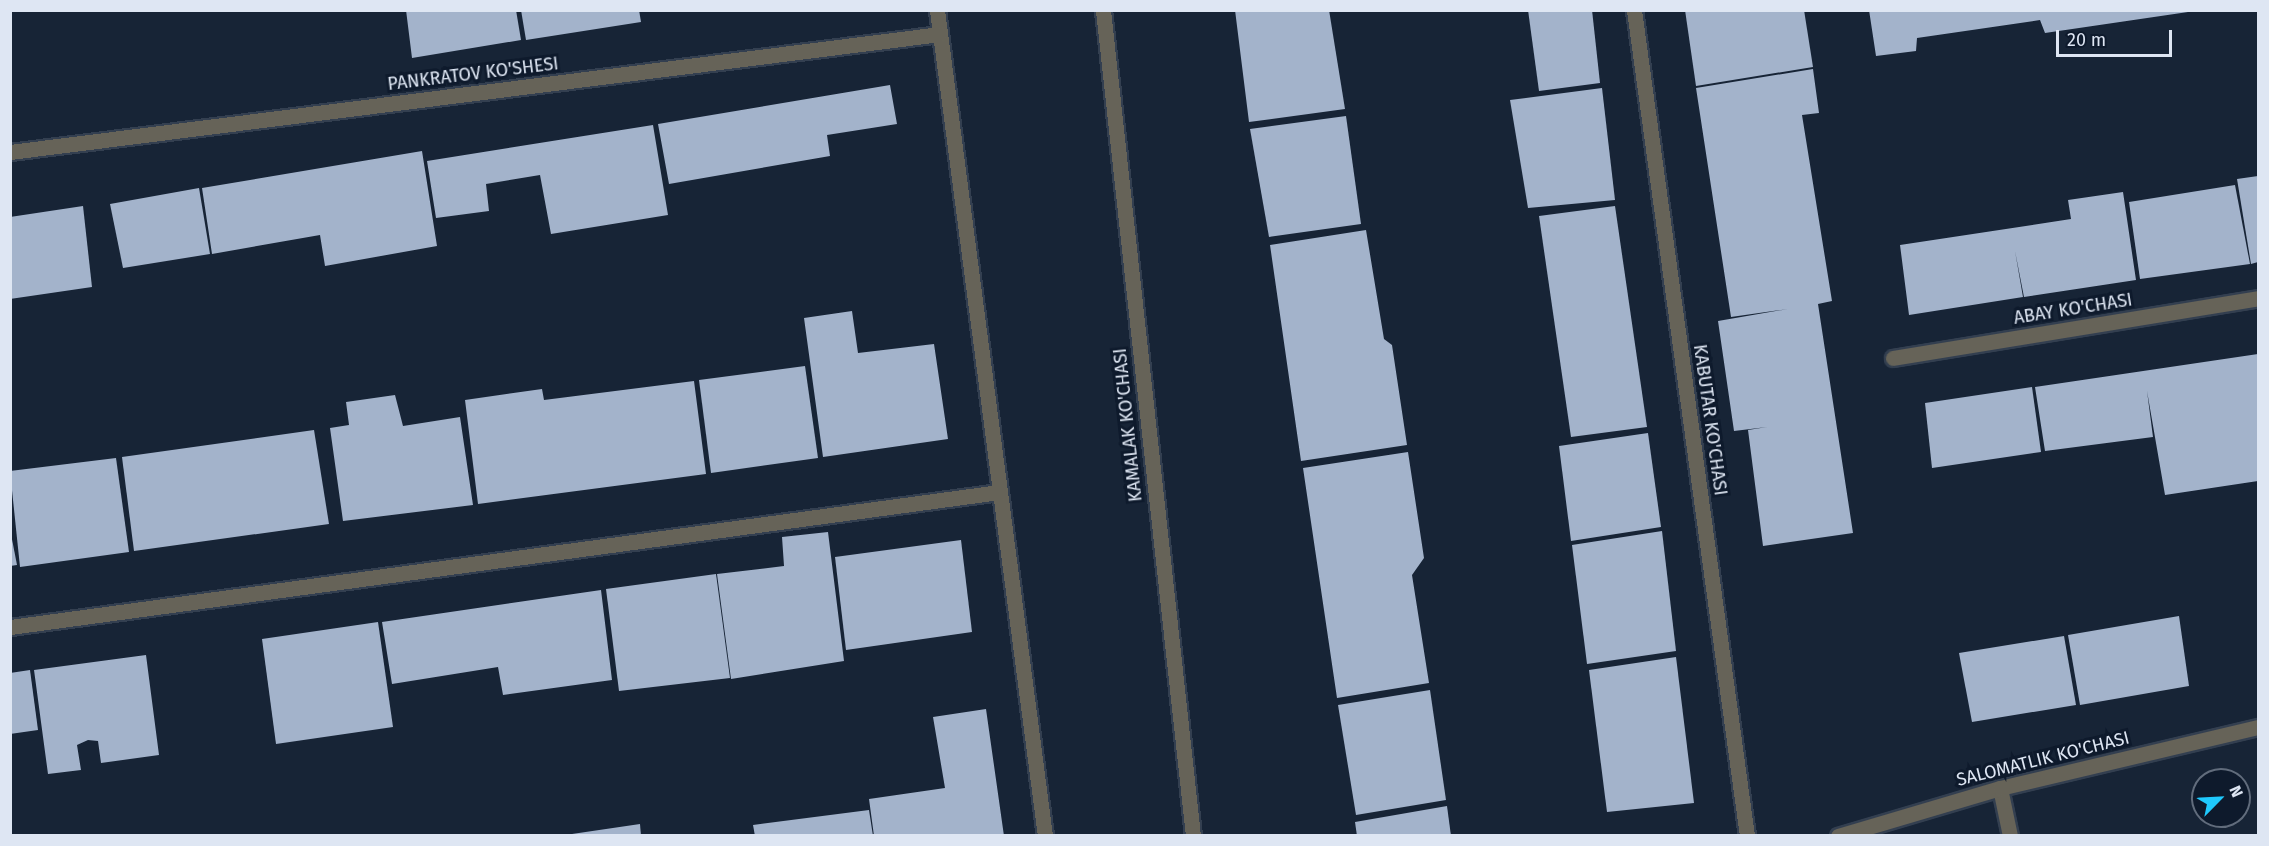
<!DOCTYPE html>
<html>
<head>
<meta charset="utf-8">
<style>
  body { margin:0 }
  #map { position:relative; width:2269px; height:846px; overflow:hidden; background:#172436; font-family:"Fira Sans",sans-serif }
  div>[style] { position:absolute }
  .building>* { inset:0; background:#a3b3cb }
  .roads { filter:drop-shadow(2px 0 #333f50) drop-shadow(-2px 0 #333f50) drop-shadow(0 2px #333f50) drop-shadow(0 -2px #333f50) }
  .minor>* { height:15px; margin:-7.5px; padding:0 7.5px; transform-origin:7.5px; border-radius:7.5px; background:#666358 }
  span { translate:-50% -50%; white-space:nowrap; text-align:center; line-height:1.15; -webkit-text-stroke:6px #0e1a2c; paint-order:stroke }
  .street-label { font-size:18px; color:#dee6f3 }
  .frame { position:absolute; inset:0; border:12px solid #dee6f3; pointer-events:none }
  .north { position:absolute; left:2191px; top:768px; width:60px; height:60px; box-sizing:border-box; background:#0e1a2c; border:2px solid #616c7c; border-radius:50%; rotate:66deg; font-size:16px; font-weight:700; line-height:24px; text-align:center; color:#dee6f3 }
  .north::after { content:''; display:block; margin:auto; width:21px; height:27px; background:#1fc9fd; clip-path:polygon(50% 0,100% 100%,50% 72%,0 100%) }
  .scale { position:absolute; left:2056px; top:30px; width:116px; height:27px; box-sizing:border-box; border:3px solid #dee6f3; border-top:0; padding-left:8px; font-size:18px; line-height:21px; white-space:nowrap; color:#dee6f3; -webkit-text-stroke:4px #0e1a2c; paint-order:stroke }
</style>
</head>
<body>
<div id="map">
  <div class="building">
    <i style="clip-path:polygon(406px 10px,516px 10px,521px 40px,412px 58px)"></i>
    <i style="clip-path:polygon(521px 10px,639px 10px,641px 22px,526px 40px)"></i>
    <i style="clip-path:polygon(1235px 10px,1329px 10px,1345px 109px,1249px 122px)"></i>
    <i style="clip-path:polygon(1528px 10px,1592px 10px,1600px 83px,1539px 91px)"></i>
    <i style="clip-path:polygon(1685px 10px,1804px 10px,1813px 67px,1696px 86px)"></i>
    <i style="clip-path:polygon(1869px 10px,2188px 10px,2188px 12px,2045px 33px,2040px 20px,1917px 38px,1916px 51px,1876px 56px)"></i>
    <i style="clip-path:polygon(1813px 69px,1819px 113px,1802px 115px,1832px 301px,1818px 304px,1853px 533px,1763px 546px,1748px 430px,1767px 427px,1734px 431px,1718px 321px,1788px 309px,1731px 317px,1696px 88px)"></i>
    <i style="clip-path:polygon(890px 85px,897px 124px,827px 135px,830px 156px,669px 184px,658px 124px)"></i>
    <i style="clip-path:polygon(1602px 88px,1615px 200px,1528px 208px,1510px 100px)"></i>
    <i style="clip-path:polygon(1346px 116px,1361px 224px,1269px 237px,1250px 129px)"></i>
    <i style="clip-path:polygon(653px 125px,668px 215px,551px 234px,540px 175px,486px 184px,489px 211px,436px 218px,427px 161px)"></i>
    <i style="clip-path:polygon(422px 151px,437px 246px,325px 266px,320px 235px,212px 254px,202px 188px)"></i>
    <i style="clip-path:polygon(2258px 176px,2258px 262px,2251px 264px,2237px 179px)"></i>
    <i style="clip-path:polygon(2235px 185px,2250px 264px,2140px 279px,2129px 202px)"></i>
    <i style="clip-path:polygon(199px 188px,210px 254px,123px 268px,110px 204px)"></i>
    <i style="clip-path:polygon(2123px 192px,2136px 280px,2024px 297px,2015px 251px,2023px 297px,1909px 315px,1900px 245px,2071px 219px,2068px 200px)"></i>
    <i style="clip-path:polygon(83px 206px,92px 287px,10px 299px,10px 217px)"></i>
    <i style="clip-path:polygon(1615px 206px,1647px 427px,1571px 437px,1539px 216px)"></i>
    <i style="clip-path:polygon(1366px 230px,1384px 339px,1392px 345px,1407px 445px,1301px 461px,1270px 245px)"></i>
    <i style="clip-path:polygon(852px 311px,858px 353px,934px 344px,948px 439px,823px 457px,804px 318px)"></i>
    <i style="clip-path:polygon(2258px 354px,2258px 481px,2165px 495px,2147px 391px,2153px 437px,2045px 451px,2035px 387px)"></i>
    <i style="clip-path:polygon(805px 366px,818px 458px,711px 473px,699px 380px)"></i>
    <i style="clip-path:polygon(694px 381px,706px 474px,478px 504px,465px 400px,542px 389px,544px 400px)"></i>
    <i style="clip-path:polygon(2032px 387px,2041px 452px,1932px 468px,1925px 403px)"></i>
    <i style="clip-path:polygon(395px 395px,403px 426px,460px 417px,473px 505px,343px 521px,330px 428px,349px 425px,346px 402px)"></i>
    <i style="clip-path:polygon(314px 430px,329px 524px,134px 551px,122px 457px)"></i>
    <i style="clip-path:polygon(1648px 433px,1661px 527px,1571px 541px,1559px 446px)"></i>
    <i style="clip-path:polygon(1408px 452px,1424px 558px,1412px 575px,1429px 683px,1337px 698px,1303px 468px)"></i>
    <i style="clip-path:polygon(116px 458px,129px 552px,20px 567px,10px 471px)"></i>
    <i style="clip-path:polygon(10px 529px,17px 565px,10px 566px)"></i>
    <i style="clip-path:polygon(1662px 531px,1676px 651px,1587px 664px,1572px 545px)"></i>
    <i style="clip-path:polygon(828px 532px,844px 661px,731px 679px,717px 574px,784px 566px,782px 537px)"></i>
    <i style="clip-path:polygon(961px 540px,972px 632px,846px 650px,835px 557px)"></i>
    <i style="clip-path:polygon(716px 574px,730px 678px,619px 691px,606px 589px)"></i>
    <i style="clip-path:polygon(601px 590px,612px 680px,503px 695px,498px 667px,392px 684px,382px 622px)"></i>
    <i style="clip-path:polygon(2179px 616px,2189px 686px,2080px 705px,2068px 635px)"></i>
    <i style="clip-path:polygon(378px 622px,393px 727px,276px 744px,262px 639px)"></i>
    <i style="clip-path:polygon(2064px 636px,2076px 705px,1972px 722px,1959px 653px)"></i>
    <i style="clip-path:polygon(146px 655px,159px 755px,101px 763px,98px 741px,88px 740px,77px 745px,81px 770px,48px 774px,34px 670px)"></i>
    <i style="clip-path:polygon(1676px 657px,1694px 803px,1607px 812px,1589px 670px)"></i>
    <i style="clip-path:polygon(30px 670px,38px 730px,10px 734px,10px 673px)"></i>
    <i style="clip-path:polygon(1430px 690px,1446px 800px,1356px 815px,1338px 705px)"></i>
    <i style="clip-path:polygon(986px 709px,1004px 836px,874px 836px,869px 799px,945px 788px,933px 717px)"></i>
    <i style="clip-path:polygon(1447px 806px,1451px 836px,1357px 836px,1355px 822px)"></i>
    <i style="clip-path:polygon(869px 810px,873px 836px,755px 836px,753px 825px)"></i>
    <i style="clip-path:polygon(640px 824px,641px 836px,572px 836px,572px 834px)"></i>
  </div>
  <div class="roads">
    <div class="minor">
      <i style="left:937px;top:10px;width:833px;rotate:82.55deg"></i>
      <i style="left:1103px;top:10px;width:831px;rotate:83.78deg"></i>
      <i style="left:1634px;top:10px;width:834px;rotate:82.21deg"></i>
      <i style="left:10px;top:152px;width:937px;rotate:-7.23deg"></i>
      <i style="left:1893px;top:358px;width:370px;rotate:-9.3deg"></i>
      <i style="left:10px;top:627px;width:999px;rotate:-7.77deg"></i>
      <i style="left:2000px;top:788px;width:49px;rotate:78.2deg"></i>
      <i style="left:1838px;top:836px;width:169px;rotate:-16.5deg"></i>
      <i style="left:2000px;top:788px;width:265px;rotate:-13.3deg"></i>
    </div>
  </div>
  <div class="street-label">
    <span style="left:473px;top:74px;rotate:-7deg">PANKRATOV KO'SHESI</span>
    <span style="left:2073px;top:309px;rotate:-9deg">ABAY KO'CHASI</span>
    <span style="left:1710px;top:420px;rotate:82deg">KABUTAR KO'CHASI</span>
    <span style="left:1128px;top:425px;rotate:-96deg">KAMALAK KO'CHASI</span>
    <span style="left:2043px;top:759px;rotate:-14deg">SALOMATLIK KO'CHASI</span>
  </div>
  <div class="frame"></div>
  <div class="north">N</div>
  <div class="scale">20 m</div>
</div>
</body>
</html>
